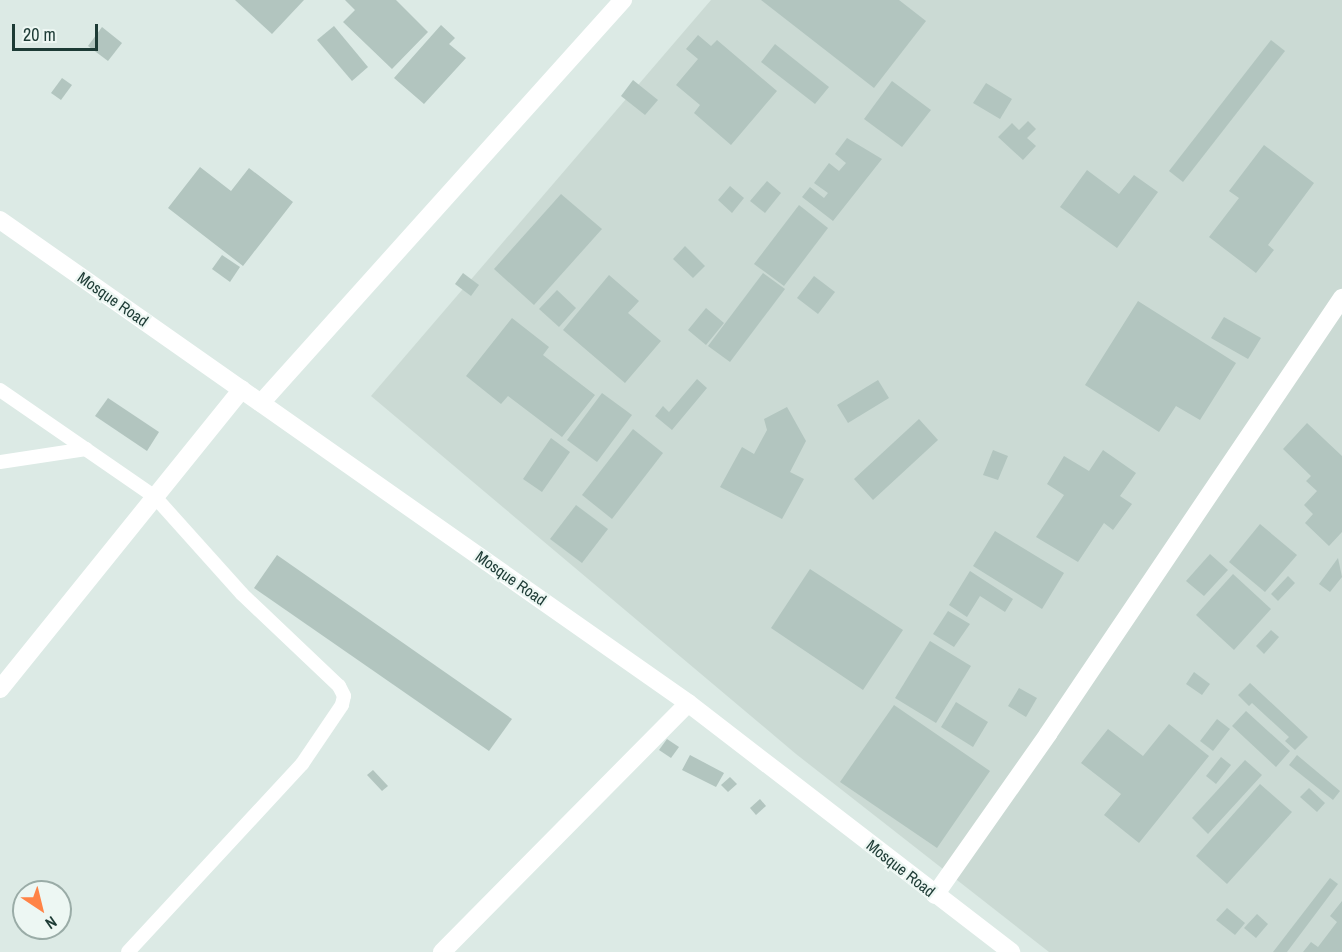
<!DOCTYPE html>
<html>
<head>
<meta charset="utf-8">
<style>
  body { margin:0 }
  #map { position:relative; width:1342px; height:952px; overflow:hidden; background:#dceae5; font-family:"Archivo Narrow",sans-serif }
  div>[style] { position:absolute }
  .built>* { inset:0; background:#cbdad4 }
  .building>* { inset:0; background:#b2c5bf }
  .service>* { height:14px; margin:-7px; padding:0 7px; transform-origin:7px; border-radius:7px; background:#fff }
  .minor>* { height:18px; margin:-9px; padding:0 9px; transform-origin:9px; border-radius:9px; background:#fff }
  .tertiary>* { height:18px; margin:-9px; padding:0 9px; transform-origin:9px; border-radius:9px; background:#fff }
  span { translate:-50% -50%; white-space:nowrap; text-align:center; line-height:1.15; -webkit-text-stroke:4.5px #edf7f3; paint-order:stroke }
  .street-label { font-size:16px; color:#1d3b35 }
  .north { position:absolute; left:12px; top:880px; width:60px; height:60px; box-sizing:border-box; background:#edf7f3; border:2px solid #9aaca7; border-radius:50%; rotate:145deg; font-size:16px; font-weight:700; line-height:24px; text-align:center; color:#1d3b35 }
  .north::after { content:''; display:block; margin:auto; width:21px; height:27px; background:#ff8346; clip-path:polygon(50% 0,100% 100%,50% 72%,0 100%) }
  .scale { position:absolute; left:12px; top:24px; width:86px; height:27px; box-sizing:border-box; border:3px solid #1d3b35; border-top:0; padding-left:8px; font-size:18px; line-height:21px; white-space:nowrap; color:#1d3b35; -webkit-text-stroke:4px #edf7f3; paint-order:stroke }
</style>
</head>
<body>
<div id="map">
  <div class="built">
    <i style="clip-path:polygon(711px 0,1342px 0,1342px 952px,1049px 952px,796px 754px,371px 396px)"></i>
  </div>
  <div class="building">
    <i style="clip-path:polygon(235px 0,304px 0,272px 34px)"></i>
    <i style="clip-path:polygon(345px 0,396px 0,428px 32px,392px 69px,343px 22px,355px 10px)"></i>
    <i style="clip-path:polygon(761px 0,899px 0,926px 21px,874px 88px)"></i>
    <i style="clip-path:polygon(441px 25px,455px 38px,449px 44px,466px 58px,424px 104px,394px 78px)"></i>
    <i style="clip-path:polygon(334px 26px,368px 67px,352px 81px,317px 40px)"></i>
    <i style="clip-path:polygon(102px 27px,122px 43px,108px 61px,88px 46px)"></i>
    <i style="clip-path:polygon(698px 35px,711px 46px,717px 40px,777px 91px,731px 145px,694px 113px,700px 105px,676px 85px,698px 59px,686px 49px)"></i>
    <i style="clip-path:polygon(1271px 40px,1285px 51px,1183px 182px,1169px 171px)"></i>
    <i style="clip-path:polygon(775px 44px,829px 87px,815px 104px,761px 62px)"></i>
    <i style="clip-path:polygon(62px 78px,72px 85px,61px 100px,51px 93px)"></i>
    <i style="clip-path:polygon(633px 80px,658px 100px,645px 115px,621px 96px)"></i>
    <i style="clip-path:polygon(892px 81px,931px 110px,902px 147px,864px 119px)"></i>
    <i style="clip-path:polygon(986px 83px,1012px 99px,1000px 119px,973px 103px)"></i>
    <i style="clip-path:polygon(1028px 121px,1036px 129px,1027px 138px,1036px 146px,1023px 160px,998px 137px,1012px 123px,1019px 130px)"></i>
    <i style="clip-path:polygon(847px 138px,882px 159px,833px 221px,802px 197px,810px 187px,824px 198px,828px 193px,814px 183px,829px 163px,839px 171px,846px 163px,835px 154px)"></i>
    <i style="clip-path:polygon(1264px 145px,1314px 183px,1268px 245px,1274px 250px,1256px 273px,1209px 237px,1239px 198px,1229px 191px)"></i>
    <i style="clip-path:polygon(200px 167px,231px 191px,249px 168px,293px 202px,243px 266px,168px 208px)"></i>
    <i style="clip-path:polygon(1087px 170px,1119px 194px,1134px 175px,1158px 192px,1117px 248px,1060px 207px)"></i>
    <i style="clip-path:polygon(767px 181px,781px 193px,765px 213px,750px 201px)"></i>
    <i style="clip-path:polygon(730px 186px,744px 198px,732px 213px,718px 200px)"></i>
    <i style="clip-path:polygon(561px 194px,602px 229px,534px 305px,494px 269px)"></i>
    <i style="clip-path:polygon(799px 205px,828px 228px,784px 286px,754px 264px)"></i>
    <i style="clip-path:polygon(685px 246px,705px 266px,693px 278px,673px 259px)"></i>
    <i style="clip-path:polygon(222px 255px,240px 267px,230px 282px,212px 269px)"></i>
    <i style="clip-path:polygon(463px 273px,479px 285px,471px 296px,455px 284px)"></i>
    <i style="clip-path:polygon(763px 273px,785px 289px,730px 362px,708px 346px)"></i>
    <i style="clip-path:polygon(609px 275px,639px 301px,628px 313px,661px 341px,625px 383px,563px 330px)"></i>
    <i style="clip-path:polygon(814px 276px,835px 292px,818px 314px,797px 298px)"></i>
    <i style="clip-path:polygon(557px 290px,576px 308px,559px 327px,539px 309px)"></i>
    <i style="clip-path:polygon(1138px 301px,1236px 363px,1200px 420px,1176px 406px,1159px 432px,1085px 385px)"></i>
    <i style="clip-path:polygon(706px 308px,724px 323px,706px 345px,688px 330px)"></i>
    <i style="clip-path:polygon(1224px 317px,1261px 338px,1248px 359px,1211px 338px)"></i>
    <i style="clip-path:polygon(512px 318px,549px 347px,543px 355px,595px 395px,562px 437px,508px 396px,501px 404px,466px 376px)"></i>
    <i style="clip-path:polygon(697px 379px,707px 388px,672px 430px,655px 416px,663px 406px,669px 412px)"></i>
    <i style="clip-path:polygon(878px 380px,889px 398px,848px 423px,837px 405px)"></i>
    <i style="clip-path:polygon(602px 393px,632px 415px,597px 462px,567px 440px)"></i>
    <i style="clip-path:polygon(108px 398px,159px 432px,147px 451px,95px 416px)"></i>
    <i style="clip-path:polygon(787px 407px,806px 441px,790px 472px,804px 479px,782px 519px,720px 487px,742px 447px,754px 454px,767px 430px,764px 419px)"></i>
    <i style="clip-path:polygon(919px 419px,938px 440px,873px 500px,854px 479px)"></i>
    <i style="clip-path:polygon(1307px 423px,1342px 456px,1342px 532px,1329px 546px,1305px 523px,1313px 514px,1304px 505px,1317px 491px,1306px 481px,1311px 476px,1283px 449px)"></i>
    <i style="clip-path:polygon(633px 429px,663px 453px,612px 519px,582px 495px)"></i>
    <i style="clip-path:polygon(551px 438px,570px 452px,542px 492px,523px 479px)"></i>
    <i style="clip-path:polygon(993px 450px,1008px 456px,998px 480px,983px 475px)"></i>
    <i style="clip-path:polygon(1103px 450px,1136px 473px,1120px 496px,1132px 504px,1113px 530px,1104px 523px,1078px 562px,1036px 537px,1064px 495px,1047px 484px,1064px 456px,1089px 471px)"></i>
    <i style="clip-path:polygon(576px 505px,608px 529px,582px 563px,550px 539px)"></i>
    <i style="clip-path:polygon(1260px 524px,1297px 555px,1265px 592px,1229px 562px)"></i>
    <i style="clip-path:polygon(995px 531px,1064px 573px,1042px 609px,973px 566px)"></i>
    <i style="clip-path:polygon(1210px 554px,1228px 570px,1204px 596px,1186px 581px)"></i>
    <i style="clip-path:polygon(277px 555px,512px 719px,489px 751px,254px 588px)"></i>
    <i style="clip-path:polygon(1338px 558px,1342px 577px,1330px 592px,1319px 584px)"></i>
    <i style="clip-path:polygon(810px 569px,903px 630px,863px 690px,771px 628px)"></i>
    <i style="clip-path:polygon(970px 571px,1013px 599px,1005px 612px,980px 596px,967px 617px,949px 605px)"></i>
    <i style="clip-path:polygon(1233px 574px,1271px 609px,1234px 650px,1196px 615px)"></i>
    <i style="clip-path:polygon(1288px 576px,1295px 583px,1278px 601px,1271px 594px)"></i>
    <i style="clip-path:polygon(948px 611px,970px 624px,954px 647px,933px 634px)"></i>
    <i style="clip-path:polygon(1271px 630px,1279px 637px,1264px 654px,1256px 646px)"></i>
    <i style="clip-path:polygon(930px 641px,971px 666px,936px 723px,895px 698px)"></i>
    <i style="clip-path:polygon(1194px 672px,1210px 684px,1202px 695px,1186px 684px)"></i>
    <i style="clip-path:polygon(1250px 683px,1308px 737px,1295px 750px,1285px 741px,1289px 737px,1252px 703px,1249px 706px,1238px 695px)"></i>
    <i style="clip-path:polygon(1019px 688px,1037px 698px,1026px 717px,1008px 706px)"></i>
    <i style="clip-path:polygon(956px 702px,988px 722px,973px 747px,941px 727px)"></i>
    <i style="clip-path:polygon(894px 705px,990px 771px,937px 848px,840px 782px)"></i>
    <i style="clip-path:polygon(1246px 711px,1290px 751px,1276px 767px,1232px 726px)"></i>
    <i style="clip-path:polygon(1217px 719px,1230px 729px,1213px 751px,1200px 741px)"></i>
    <i style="clip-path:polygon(1169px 724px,1209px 756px,1139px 843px,1104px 815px,1121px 794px,1081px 763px,1108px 729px,1143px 756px)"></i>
    <i style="clip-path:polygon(667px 739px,679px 747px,671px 758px,659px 750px)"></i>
    <i style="clip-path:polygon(690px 755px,724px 773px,716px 787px,682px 770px)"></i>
    <i style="clip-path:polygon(1297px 755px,1340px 791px,1333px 800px,1289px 765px)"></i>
    <i style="clip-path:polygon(1221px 757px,1231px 765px,1216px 784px,1206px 776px)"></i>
    <i style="clip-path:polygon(1245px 760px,1262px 775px,1208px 834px,1192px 818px)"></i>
    <i style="clip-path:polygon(373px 770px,388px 786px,382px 791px,367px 775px)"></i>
    <i style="clip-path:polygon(730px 777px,737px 784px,728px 792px,721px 785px)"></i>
    <i style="clip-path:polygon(1260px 784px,1292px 812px,1227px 884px,1196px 856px)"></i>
    <i style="clip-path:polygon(1309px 788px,1325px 803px,1317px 812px,1300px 797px)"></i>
    <i style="clip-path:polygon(760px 799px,766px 806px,756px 815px,750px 808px)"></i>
    <i style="clip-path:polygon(1330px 878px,1338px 884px,1287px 952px,1273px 952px)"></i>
    <i style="clip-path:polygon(1342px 901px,1342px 952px,1303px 952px,1311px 942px,1318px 947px,1337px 922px,1330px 916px)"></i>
    <i style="clip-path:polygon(1227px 908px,1245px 923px,1235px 935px,1216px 920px)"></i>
    <i style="clip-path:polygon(1257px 914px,1268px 924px,1256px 938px,1244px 928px)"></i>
  </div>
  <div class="service">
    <i style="left:0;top:390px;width:188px;rotate:34.6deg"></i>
    <i style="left:155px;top:497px;width:130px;rotate:48.1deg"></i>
    <i style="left:242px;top:594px;width:134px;rotate:43.5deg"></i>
    <i style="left:339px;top:686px;width:11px;rotate:63deg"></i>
    <i style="left:344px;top:696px;width:9px;rotate:103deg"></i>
    <i style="left:342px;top:705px;width:71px;rotate:124.1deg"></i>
    <i style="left:302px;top:764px;width:256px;rotate:132.8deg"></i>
    <i style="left:0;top:462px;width:87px;rotate:-8.6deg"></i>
  </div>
  <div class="minor">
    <i style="left:261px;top:403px;width:542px;rotate:-48.07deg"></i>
    <i style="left:0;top:689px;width:385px;rotate:-51.1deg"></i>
    <i style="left:935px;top:895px;width:197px;rotate:-54.9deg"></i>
    <i style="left:1048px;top:734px;width:526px;rotate:-56.01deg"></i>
    <i style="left:442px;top:952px;width:350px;rotate:-45.3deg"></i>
  </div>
  <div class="tertiary">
    <i style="left:0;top:220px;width:841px;rotate:35.07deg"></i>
    <i style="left:688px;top:703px;width:408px;rotate:37.6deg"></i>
  </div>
  <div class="street-label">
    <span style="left:113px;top:299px;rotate:35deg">Mosque Road</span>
    <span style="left:511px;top:578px;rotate:35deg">Mosque Road</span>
    <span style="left:901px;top:868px;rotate:38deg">Mosque Road</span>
  </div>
  <div class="north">N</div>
  <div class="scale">20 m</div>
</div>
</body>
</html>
